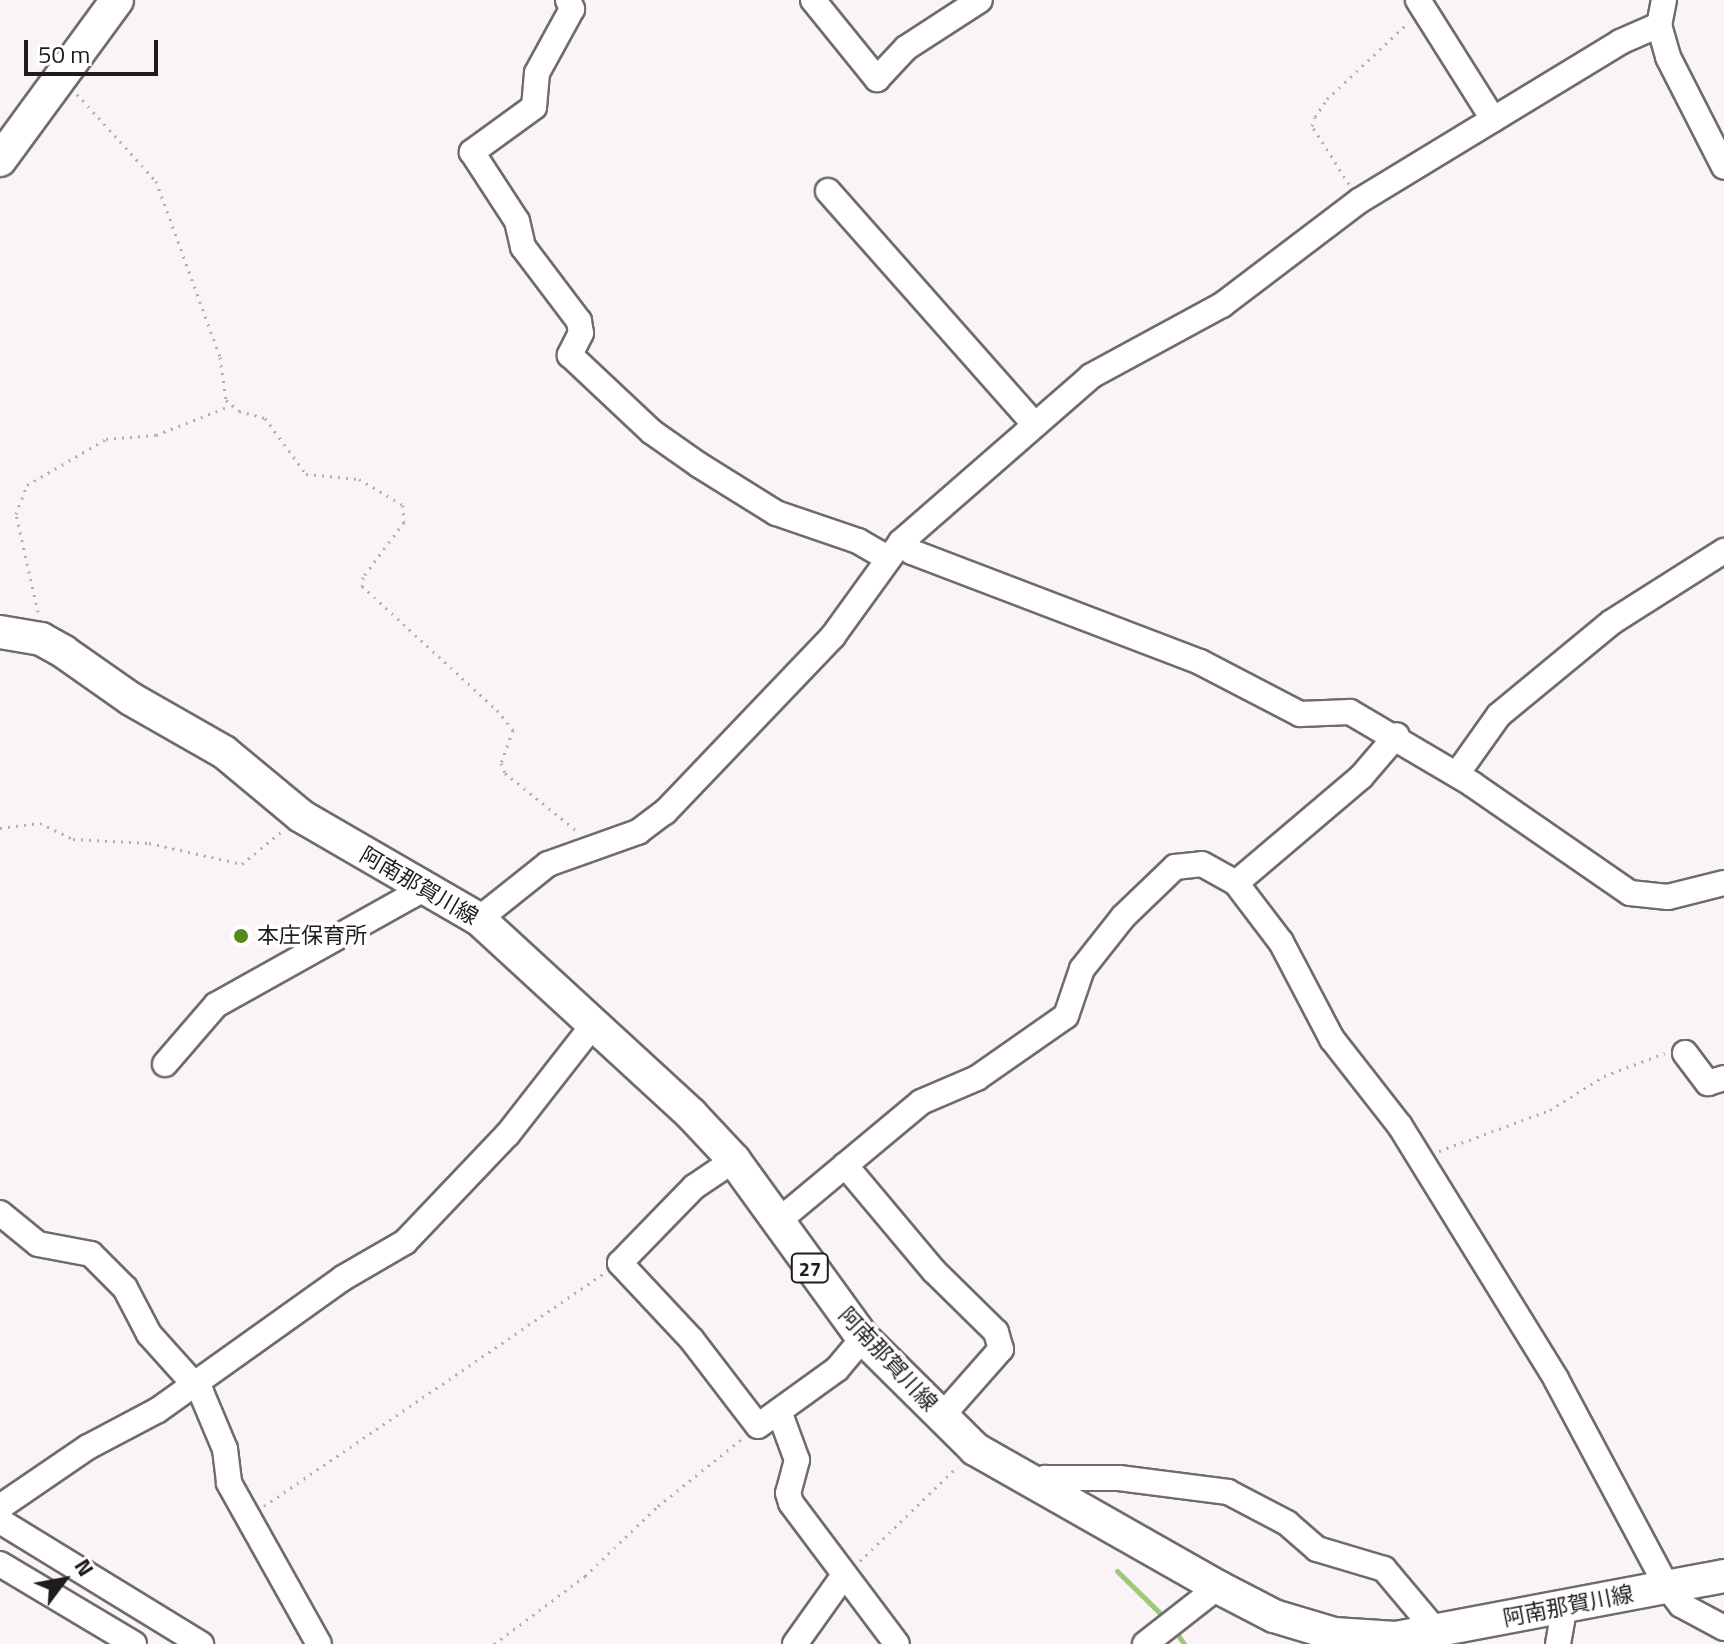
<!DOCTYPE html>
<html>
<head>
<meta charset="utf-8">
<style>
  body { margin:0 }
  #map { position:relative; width:1724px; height:1644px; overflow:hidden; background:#faf4f8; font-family:"Titillium Web","Noto Sans JP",sans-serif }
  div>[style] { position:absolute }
  .stream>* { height:5px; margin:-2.5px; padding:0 2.5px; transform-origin:2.5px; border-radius:2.5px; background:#9dc979 }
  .path>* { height:3px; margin-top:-1.5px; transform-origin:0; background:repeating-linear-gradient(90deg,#b3aeb1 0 2px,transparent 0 8px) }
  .roads { filter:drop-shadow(2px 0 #706b6e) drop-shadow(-2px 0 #706b6e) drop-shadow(0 2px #706b6e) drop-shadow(0 -2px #706b6e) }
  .minor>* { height:24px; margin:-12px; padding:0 12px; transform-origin:12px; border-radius:12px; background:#fff }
  .major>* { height:32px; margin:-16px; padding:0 16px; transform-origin:16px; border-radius:16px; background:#fff }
  .dots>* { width:22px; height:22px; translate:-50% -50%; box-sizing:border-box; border:4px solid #fff; border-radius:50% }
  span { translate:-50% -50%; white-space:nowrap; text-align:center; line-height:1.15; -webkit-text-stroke:7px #fff; paint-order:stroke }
  .shield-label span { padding:2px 6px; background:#fff; border:2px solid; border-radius:6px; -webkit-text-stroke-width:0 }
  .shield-label { font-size:20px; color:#1e1c1d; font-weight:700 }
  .street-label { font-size:22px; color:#1e1c1d }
  .poi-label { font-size:22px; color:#1e1c1d }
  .left { translate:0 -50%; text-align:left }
  .north { position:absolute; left:24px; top:1540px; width:80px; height:80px; -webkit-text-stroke:6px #fff; paint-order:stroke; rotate:58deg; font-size:22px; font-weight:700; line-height:32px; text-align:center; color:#1e1c1d }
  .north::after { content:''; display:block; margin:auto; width:28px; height:36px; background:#1e1c1d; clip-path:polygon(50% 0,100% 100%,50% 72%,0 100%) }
  .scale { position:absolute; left:24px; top:40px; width:134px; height:36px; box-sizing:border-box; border:4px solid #1e1c1d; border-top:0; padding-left:10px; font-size:24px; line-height:28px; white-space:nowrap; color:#1e1c1d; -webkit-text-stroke:6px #fff; paint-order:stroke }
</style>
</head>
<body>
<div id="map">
  <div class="stream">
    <i style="left:1117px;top:1571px;width:67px;rotate:44.4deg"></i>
    <i style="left:1174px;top:1629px;width:18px;rotate:56deg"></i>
  </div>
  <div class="path">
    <i style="left:77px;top:94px;width:118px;rotate:47.8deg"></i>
    <i style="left:156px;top:181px;width:187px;rotate:70deg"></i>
    <i style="left:220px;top:357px;width:43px;rotate:82.1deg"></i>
    <i style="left:226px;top:400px;width:17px;rotate:40deg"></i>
    <i style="left:239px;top:411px;width:27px;rotate:15deg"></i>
    <i style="left:265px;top:418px;width:69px;rotate:53.8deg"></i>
    <i style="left:306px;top:474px;width:53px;rotate:5.4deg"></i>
    <i style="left:359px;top:479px;width:51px;rotate:30.6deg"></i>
    <i style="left:403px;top:505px;width:17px;rotate:87deg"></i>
    <i style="left:404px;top:522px;width:69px;rotate:126.7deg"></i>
    <i style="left:363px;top:577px;width:9px;rotate:96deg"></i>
    <i style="left:362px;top:586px;width:183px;rotate:42.6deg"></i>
    <i style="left:497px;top:710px;width:26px;rotate:51deg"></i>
    <i style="left:513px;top:730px;width:35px;rotate:110deg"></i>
    <i style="left:501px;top:763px;width:11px;rotate:68deg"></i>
    <i style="left:505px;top:773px;width:92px;rotate:38.9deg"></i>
    <i style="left:1349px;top:184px;width:69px;rotate:-122.5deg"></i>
    <i style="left:1312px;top:126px;width:9px;rotate:-72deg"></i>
    <i style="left:1315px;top:117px;width:22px;rotate:-56deg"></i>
    <i style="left:1327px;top:99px;width:112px;rotate:-43.2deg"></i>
    <i style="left:38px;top:612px;width:100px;rotate:-102.7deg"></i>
    <i style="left:16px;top:514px;width:31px;rotate:-69deg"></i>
    <i style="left:27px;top:485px;width:91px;rotate:-30.2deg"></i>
    <i style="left:106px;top:439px;width:50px;rotate:-4.6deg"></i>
    <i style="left:156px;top:435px;width:79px;rotate:-21.4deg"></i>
    <i style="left:0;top:828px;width:40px;rotate:-7.1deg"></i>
    <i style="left:40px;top:823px;width:37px;rotate:26deg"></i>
    <i style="left:73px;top:839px;width:76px;rotate:3deg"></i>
    <i style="left:149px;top:843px;width:95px;rotate:12.7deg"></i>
    <i style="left:242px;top:864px;width:52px;rotate:-39.5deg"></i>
    <i style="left:1439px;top:1151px;width:118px;rotate:-20.3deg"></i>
    <i style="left:1550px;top:1110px;width:64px;rotate:-32.2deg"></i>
    <i style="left:1604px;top:1076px;width:65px;rotate:-20.7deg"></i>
    <i style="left:264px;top:1506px;width:412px;rotate:-34.4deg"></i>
    <i style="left:860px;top:1561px;width:136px;rotate:-44.1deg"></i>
    <i style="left:494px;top:1644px;width:114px;rotate:-36.8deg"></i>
    <i style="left:585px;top:1576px;width:101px;rotate:-43.8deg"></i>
    <i style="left:658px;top:1506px;width:109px;rotate:-38.7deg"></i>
  </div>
  <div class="roads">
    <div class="minor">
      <i style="left:568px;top:0;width:10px;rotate:66deg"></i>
      <i style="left:572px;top:9px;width:73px;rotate:118.7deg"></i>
      <i style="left:537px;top:73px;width:34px;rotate:95deg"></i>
      <i style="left:534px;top:107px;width:77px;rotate:144deg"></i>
      <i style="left:472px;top:152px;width:82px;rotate:56.9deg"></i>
      <i style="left:517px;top:221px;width:27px;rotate:77deg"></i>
      <i style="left:523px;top:247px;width:93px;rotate:52.9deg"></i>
      <i style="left:579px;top:321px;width:12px;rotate:81deg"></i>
      <i style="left:581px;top:333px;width:25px;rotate:117deg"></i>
      <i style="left:570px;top:355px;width:112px;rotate:43.2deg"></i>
      <i style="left:652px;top:432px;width:57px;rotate:35.1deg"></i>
      <i style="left:699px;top:465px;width:91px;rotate:31.9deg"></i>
      <i style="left:776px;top:513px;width:87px;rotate:18.9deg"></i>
      <i style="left:858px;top:541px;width:34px;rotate:30deg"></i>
      <i style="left:813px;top:0;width:102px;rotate:51deg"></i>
      <i style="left:877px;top:79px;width:42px;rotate:-46.9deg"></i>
      <i style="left:906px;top:48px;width:88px;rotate:-33deg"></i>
      <i style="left:1418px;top:0;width:141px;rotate:57.8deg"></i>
      <i style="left:1664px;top:0;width:25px;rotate:101deg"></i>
      <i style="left:1659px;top:25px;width:33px;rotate:74deg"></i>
      <i style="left:1668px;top:57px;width:123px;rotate:63deg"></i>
      <i style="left:828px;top:191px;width:311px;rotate:48.5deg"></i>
      <i style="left:901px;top:542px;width:15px;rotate:42deg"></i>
      <i style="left:912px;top:552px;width:308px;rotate:20.9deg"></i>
      <i style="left:1200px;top:662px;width:113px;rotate:27.5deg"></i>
      <i style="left:1300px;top:714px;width:50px;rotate:-2.3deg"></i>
      <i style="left:1350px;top:712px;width:142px;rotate:30.5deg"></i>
      <i style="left:1472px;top:784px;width:192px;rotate:34.6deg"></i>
      <i style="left:1630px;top:893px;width:38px;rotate:6deg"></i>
      <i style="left:1668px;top:897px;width:58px;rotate:-14deg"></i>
      <i style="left:1457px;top:774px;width:72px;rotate:-54.6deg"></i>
      <i style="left:1499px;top:715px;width:146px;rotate:-39.5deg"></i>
      <i style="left:1612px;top:622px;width:133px;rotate:-32.4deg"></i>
      <i style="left:1236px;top:883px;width:164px;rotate:-40.3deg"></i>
      <i style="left:1361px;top:777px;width:55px;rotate:-49.4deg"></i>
      <i style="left:479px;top:919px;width:88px;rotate:-38.6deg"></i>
      <i style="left:548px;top:864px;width:96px;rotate:-19.6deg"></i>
      <i style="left:638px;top:832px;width:34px;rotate:-37deg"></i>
      <i style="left:665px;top:812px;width:243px;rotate:-46.3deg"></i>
      <i style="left:833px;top:636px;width:116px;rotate:-54.1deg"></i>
      <i style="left:901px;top:542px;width:252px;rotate:-41.1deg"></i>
      <i style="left:1091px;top:376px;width:149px;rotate:-28.5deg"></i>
      <i style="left:1222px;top:305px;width:172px;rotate:-37.2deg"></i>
      <i style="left:1359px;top:201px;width:306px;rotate:-31.3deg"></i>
      <i style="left:1620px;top:42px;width:43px;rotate:-23.6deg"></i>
      <i style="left:1685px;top:1053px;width:38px;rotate:53deg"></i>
      <i style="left:1708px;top:1083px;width:17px;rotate:-17deg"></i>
      <i style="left:165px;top:1064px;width:78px;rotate:-49.2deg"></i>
      <i style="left:216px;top:1005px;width:226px;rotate:-29.2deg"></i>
      <i style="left:413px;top:895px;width:13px;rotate:-63deg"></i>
      <i style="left:734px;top:1160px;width:48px;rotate:146deg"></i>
      <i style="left:694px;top:1187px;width:106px;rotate:134.2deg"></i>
      <i style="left:620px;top:1263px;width:105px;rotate:46.9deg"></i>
      <i style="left:692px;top:1340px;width:108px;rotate:52.5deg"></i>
      <i style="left:758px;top:1426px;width:97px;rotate:-35.8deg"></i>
      <i style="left:837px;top:1369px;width:40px;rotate:-50deg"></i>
      <i style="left:845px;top:1165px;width:138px;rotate:50deg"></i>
      <i style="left:934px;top:1271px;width:87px;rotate:44.5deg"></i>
      <i style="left:996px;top:1332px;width:18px;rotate:74deg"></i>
      <i style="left:1001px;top:1349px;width:89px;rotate:131.4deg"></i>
      <i style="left:0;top:1213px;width:49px;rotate:39.2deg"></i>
      <i style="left:38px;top:1244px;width:54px;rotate:10.7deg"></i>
      <i style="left:91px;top:1254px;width:48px;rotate:45deg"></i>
      <i style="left:125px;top:1288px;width:52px;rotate:62.4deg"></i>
      <i style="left:149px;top:1334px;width:78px;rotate:48.1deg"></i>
      <i style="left:201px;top:1392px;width:62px;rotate:67.2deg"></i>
      <i style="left:225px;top:1449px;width:34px;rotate:83deg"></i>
      <i style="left:229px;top:1483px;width:184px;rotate:60.8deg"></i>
      <i style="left:776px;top:1223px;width:189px;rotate:-39.8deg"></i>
      <i style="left:921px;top:1102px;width:61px;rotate:-23.2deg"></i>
      <i style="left:977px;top:1078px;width:108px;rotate:-34.9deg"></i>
      <i style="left:1066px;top:1016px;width:50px;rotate:-71.2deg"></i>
      <i style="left:1082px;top:969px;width:66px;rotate:-51.7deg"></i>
      <i style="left:1123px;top:917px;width:72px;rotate:-43.9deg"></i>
      <i style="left:1175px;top:867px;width:27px;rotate:-6deg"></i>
      <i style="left:1202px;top:864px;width:39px;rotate:29deg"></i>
      <i style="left:1236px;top:883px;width:74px;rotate:52.7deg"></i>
      <i style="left:1281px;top:942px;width:110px;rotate:62.3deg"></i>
      <i style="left:1332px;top:1039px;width:110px;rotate:52deg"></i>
      <i style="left:1400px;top:1126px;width:297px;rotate:58.3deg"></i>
      <i style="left:1556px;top:1379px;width:236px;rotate:61.9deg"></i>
      <i style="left:1667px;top:1587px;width:23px;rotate:52deg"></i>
      <i style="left:1681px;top:1605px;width:49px;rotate:28.1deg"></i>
      <i style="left:779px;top:1411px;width:52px;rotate:69.8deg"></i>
      <i style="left:797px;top:1460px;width:34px;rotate:105deg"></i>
      <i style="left:788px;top:1493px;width:10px;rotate:73deg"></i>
      <i style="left:791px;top:1503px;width:176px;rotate:53.1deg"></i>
      <i style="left:1034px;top:1486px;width:14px;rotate:-36deg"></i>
      <i style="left:1045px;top:1478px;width:74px"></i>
      <i style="left:1119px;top:1478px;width:110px;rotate:7.3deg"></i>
      <i style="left:1228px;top:1492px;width:67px;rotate:27.7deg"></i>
      <i style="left:1287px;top:1523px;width:40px;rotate:41deg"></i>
      <i style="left:1317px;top:1549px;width:70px;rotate:16.6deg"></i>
      <i style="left:1384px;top:1569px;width:82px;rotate:49.9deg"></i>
      <i style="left:0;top:1507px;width:107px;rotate:-34.3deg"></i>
      <i style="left:88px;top:1447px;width:79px;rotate:-27.9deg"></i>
      <i style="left:158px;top:1410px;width:227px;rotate:-35.5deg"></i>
      <i style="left:343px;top:1278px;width:72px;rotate:-30.1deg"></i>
      <i style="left:405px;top:1242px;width:149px;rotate:-46.4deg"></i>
      <i style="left:508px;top:1134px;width:140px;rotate:-52deg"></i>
      <i style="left:0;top:1521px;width:236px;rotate:31.5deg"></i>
      <i style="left:0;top:1564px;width:156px;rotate:30.8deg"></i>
      <i style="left:795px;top:1644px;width:81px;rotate:-54.5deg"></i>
      <i style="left:1145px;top:1644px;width:93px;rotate:-38deg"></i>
      <i style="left:1558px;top:1644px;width:39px;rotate:-80deg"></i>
    </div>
    <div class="major">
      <i style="left:0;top:160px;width:198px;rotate:-53.8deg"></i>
      <i style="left:0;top:632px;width:42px;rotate:9.7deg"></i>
      <i style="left:41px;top:639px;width:26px;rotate:29deg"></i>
      <i style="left:64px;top:652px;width:82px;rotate:35deg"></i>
      <i style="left:131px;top:699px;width:107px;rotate:29.7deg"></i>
      <i style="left:224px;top:752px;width:100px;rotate:39.7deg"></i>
      <i style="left:301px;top:816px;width:206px;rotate:30.1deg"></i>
      <i style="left:479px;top:919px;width:288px;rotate:42.6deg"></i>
      <i style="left:691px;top:1114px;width:63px;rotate:46.9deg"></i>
      <i style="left:734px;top:1160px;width:220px;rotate:54.1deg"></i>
      <i style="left:863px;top:1338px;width:158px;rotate:44.7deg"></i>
      <i style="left:975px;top:1449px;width:279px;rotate:29.6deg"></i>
      <i style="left:1218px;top:1587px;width:63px;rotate:27.4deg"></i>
      <i style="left:1274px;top:1616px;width:63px;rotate:16.7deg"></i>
      <i style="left:1334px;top:1634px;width:62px;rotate:3.7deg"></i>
      <i style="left:1396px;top:1638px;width:334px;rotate:-10.7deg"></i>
    </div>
  </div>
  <div class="dots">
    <i style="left:241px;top:936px;background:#57891e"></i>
  </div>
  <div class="shield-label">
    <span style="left:810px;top:1268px">27</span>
  </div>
  <div class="street-label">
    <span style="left:419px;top:886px;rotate:30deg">阿南那賀川線</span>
    <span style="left:888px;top:1359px;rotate:47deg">阿南那賀川線</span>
    <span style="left:1568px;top:1606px;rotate:-11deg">阿南那賀川線</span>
  </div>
  <div class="poi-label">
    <span class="left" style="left:257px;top:936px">本庄保育所</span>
  </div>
  <div class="north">N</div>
  <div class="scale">50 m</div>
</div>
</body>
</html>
